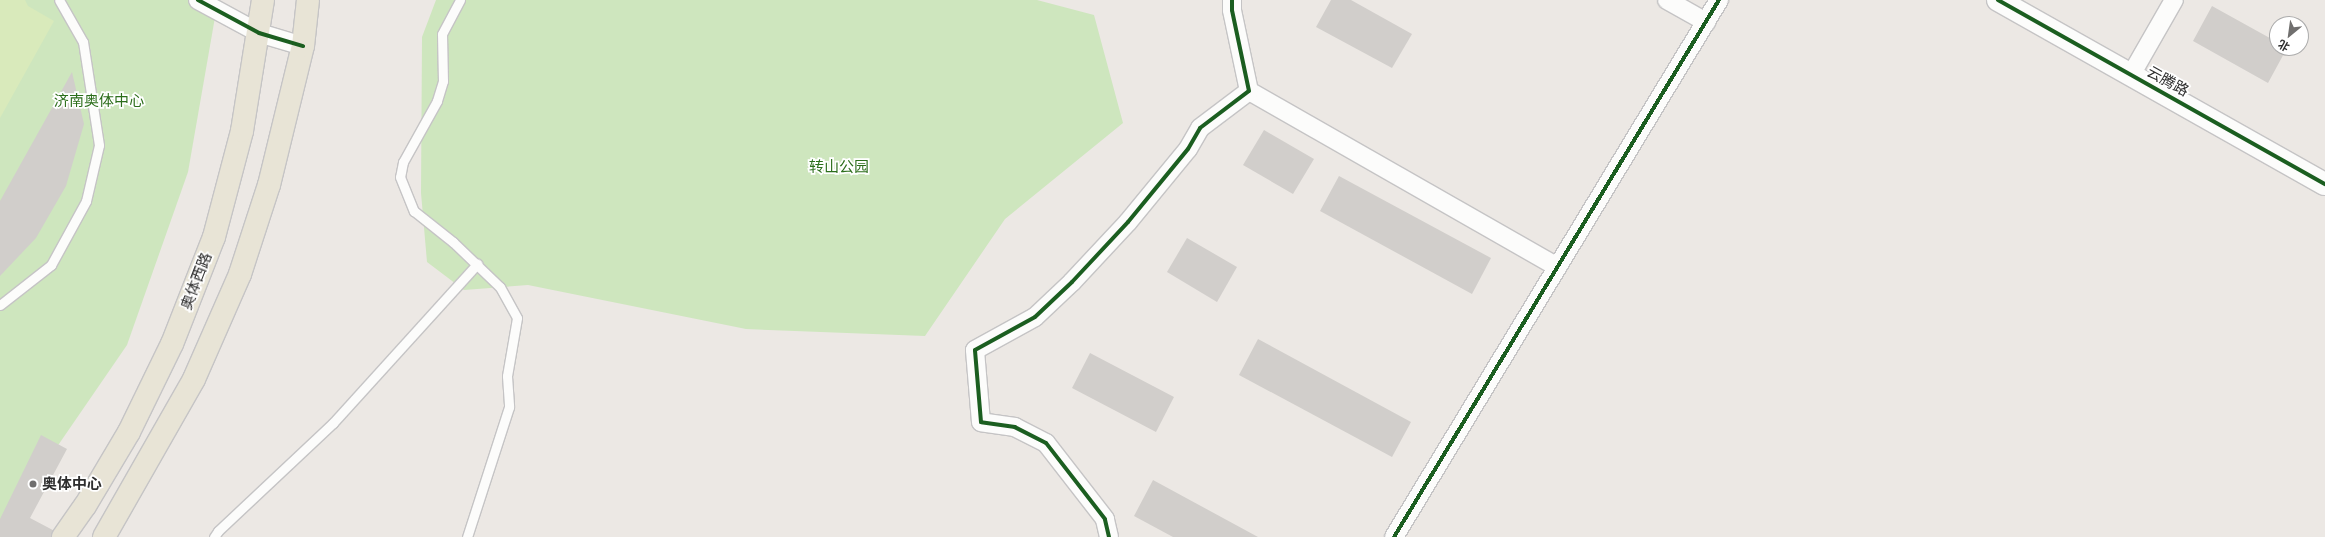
<!DOCTYPE html>
<html>
<head>
<meta charset="utf-8">
<style>
  body { margin:0 }
  #map { position:relative; width:2325px; height:537px; overflow:hidden; background:#ece8e4; font-family:"Space Grotesk","Noto Sans SC",sans-serif }
  div>[style] { position:absolute }
  .green>* { inset:0; background:#cee6be }
  .pitch>* { inset:0; background:#d9eabb }
  .building>* { inset:0; background:#d1cecb }
  .roads { filter:drop-shadow(1px 0 #c5c4c5) drop-shadow(-1px 0 #c5c4c5) drop-shadow(0 1px #c5c4c5) drop-shadow(0 -1px #c5c4c5) }
  .lane>* { height:9px; margin:-4.5px; padding:0 4.5px; transform-origin:4.5px; border-radius:4.5px; background:#fcfcfb }
  .street>* { height:18px; margin:-9px; padding:0 9px; transform-origin:9px; border-radius:9px; background:#fcfcfb }
  .secondary>* { height:22px; margin:-11px; padding:0 11px; transform-origin:11px; border-radius:11px; background:#fcfcfb }
  .primary>* { height:22px; margin:-11px; padding:0 11px; transform-origin:11px; border-radius:11px; background:#e8e4d6 }
  .cycleway>* { height:4px; margin:-2px; padding:0 2px; transform-origin:2px; border-radius:2px; background:#1b5e20 }
  .dots>* { width:11px; height:11px; translate:-50% -50%; box-sizing:border-box; border:2px solid #fff; border-radius:50% }
  span { translate:-50% -50%; white-space:nowrap; text-align:center; line-height:1.15; -webkit-text-stroke:3.5px #fff; paint-order:stroke }
  .street-label { font-size:15px; color:#2e2e2e }
  .park-label { font-size:15px; color:#2c6e1b }
  .poi-label { font-size:15px; color:#2e2e2e; font-weight:700 }
  .left { translate:0 -50%; text-align:left }
  .north { position:absolute; left:2269px; top:16px; width:40px; height:40px; box-sizing:border-box; background:#fff; border:1px solid #ababab; border-radius:50%; rotate:209deg; font-size:11px; font-weight:700; line-height:16px; text-align:center; color:#2e2e2e }
  .north::after { content:''; display:block; margin:auto; width:14px; height:18px; background:#706f6e; clip-path:polygon(50% 0,100% 100%,50% 72%,0 100%) }
</style>
</head>
<body>
<div id="map">
  <div class="green">
    <i style="clip-path:polygon(0 0,218px 0,188px 172px,127px 345px,4px 524px,0 522px)"></i>
    <i style="clip-path:polygon(436px 0,1037px 0,1094px 15px,1123px 123px,1005px 219px,925px 336px,746px 329px,528px 285px,464px 290px,427px 262px,421px 193px,422px 37px)"></i>
  </div>
  <div class="pitch">
    <i style="clip-path:polygon(0 0,25px 0,28px 6px,54px 21px,0 118px)"></i>
  </div>
  <div class="building">
    <i style="clip-path:polygon(1331px 0,1351px 0,1412px 34px,1392px 68px,1316px 27px)"></i>
    <i style="clip-path:polygon(2212px 6px,2277px 42px,2277px 48px,2287px 48px,2268px 83px,2193px 41px)"></i>
    <i style="clip-path:polygon(72px 72px,84px 124px,66px 186px,36px 238px,0 276px,0 201px)"></i>
    <i style="clip-path:polygon(1264px 130px,1314px 159px,1293px 194px,1243px 165px)"></i>
    <i style="clip-path:polygon(1339px 176px,1491px 258px,1472px 294px,1320px 211px)"></i>
    <i style="clip-path:polygon(1187px 238px,1237px 267px,1217px 302px,1167px 272px)"></i>
    <i style="clip-path:polygon(1258px 339px,1411px 422px,1392px 457px,1239px 375px)"></i>
    <i style="clip-path:polygon(1090px 353px,1174px 397px,1156px 432px,1072px 388px)"></i>
    <i style="clip-path:polygon(41px 435px,67px 449px,30px 518px,66px 537px,0 537px,0 519px)"></i>
    <i style="clip-path:polygon(1153px 480px,1258px 537px,1173px 537px,1134px 516px)"></i>
  </div>
  <div class="roads">
    <div class="lane">
      <i style="left:460px;top:0;width:38px;rotate:118deg"></i>
      <i style="left:442px;top:34px;width:47px;rotate:88.8deg"></i>
      <i style="left:443px;top:81px;width:21px;rotate:107deg"></i>
      <i style="left:437px;top:101px;width:70px;rotate:119.1deg"></i>
      <i style="left:403px;top:162px;width:15px;rotate:101deg"></i>
      <i style="left:400px;top:177px;width:37px;rotate:68deg"></i>
      <i style="left:414px;top:211px;width:50px;rotate:38.5deg"></i>
      <i style="left:453px;top:242px;width:65px;rotate:43.8deg"></i>
      <i style="left:500px;top:287px;width:35px;rotate:61deg"></i>
      <i style="left:517px;top:318px;width:59px;rotate:99.8deg"></i>
      <i style="left:507px;top:376px;width:31px;rotate:86deg"></i>
      <i style="left:509px;top:407px;width:137px;rotate:107.9deg"></i>
      <i style="left:0;top:305px;width:65px;rotate:-38.1deg"></i>
      <i style="left:51px;top:265px;width:73px;rotate:-61.3deg"></i>
      <i style="left:86px;top:201px;width:57px;rotate:-76.9deg"></i>
      <i style="left:99px;top:145px;width:104px;rotate:-98.8deg"></i>
      <i style="left:83px;top:42px;width:48px;rotate:-119.7deg"></i>
      <i style="left:214px;top:537px;width:7px;rotate:-56deg"></i>
      <i style="left:218px;top:531px;width:158px;rotate:-43.2deg"></i>
      <i style="left:333px;top:423px;width:215px;rotate:-47.8deg"></i>
    </div>
    <div class="street">
      <i style="left:198px;top:0;width:69px;rotate:28.4deg"></i>
      <i style="left:259px;top:33px;width:46px;rotate:16.5deg"></i>
      <i style="left:1667px;top:0;width:45px;rotate:29.4deg"></i>
      <i style="left:2131px;top:75px;width:86px;rotate:-60.2deg"></i>
      <i style="left:1249px;top:91px;width:355px;rotate:29.7deg"></i>
      <i style="left:1109px;top:537px;width:18px;rotate:-103deg"></i>
      <i style="left:1105px;top:519px;width:96px;rotate:-127.8deg"></i>
      <i style="left:1046px;top:443px;width:35px;rotate:-153deg"></i>
      <i style="left:1015px;top:427px;width:34px;rotate:-172deg"></i>
      <i style="left:981px;top:422px;width:72px;rotate:-94.8deg"></i>
      <i style="left:975px;top:350px;width:68px;rotate:-28.8deg"></i>
      <i style="left:1035px;top:317px;width:51px;rotate:-43.4deg"></i>
      <i style="left:1072px;top:282px;width:82px;rotate:-47deg"></i>
      <i style="left:1128px;top:222px;width:94px;rotate:-50.6deg"></i>
      <i style="left:1188px;top:149px;width:24px;rotate:-60deg"></i>
      <i style="left:1200px;top:128px;width:61px;rotate:-37.1deg"></i>
      <i style="left:1249px;top:91px;width:83px;rotate:-101.9deg"></i>
      <i style="left:1232px;top:10px;width:10px;rotate:-90deg"></i>
      <i style="left:1394px;top:537px;width:628px;rotate:-58.82deg"></i>
    </div>
    <div class="secondary">
      <i style="left:1998px;top:0;width:375px;rotate:29.4deg"></i>
    </div>
    <div class="primary">
      <i style="left:63px;top:537px;width:38px;rotate:-55deg"></i>
      <i style="left:85px;top:506px;width:86px;rotate:-59.3deg"></i>
      <i style="left:129px;top:432px;width:98px;rotate:-64deg"></i>
      <i style="left:172px;top:344px;width:115px;rotate:-68.6deg"></i>
      <i style="left:214px;top:237px;width:110px;rotate:-75.2deg"></i>
      <i style="left:242px;top:131px;width:133px;rotate:-80.9deg"></i>
      <i style="left:104px;top:537px;width:182px;rotate:-60.3deg"></i>
      <i style="left:194px;top:379px;width:115px;rotate:-66.3deg"></i>
      <i style="left:240px;top:274px;width:94px;rotate:-72deg"></i>
      <i style="left:269px;top:185px;width:143px;rotate:-76.3deg"></i>
      <i style="left:303px;top:46px;width:46px;rotate:-83.8deg"></i>
    </div>
  </div>
  <div class="cycleway">
    <i style="left:198px;top:0;width:69px;rotate:28.4deg"></i>
    <i style="left:259px;top:33px;width:46px;rotate:16.5deg"></i>
    <i style="left:1998px;top:0;width:375px;rotate:29.4deg"></i>
    <i style="left:1109px;top:537px;width:18px;rotate:-103deg"></i>
    <i style="left:1105px;top:519px;width:96px;rotate:-127.8deg"></i>
    <i style="left:1046px;top:443px;width:35px;rotate:-153deg"></i>
    <i style="left:1015px;top:427px;width:34px;rotate:-172deg"></i>
    <i style="left:981px;top:422px;width:72px;rotate:-94.8deg"></i>
    <i style="left:975px;top:350px;width:68px;rotate:-28.8deg"></i>
    <i style="left:1035px;top:317px;width:51px;rotate:-43.4deg"></i>
    <i style="left:1072px;top:282px;width:82px;rotate:-47deg"></i>
    <i style="left:1128px;top:222px;width:94px;rotate:-50.6deg"></i>
    <i style="left:1188px;top:149px;width:24px;rotate:-60deg"></i>
    <i style="left:1200px;top:128px;width:61px;rotate:-37.1deg"></i>
    <i style="left:1249px;top:91px;width:83px;rotate:-101.9deg"></i>
    <i style="left:1232px;top:10px;width:10px;rotate:-90deg"></i>
    <i style="left:1394px;top:537px;width:628px;rotate:-58.82deg"></i>
  </div>
  <div class="dots">
    <i style="left:33px;top:484px;background:#706f6e"></i>
  </div>
  <div class="street-label">
    <span style="left:2168px;top:81px;rotate:29deg">云腾路</span>
    <span style="left:196px;top:281px;rotate:-69deg">奥体西路</span>
  </div>
  <div class="park-label">
    <span style="left:99px;top:101px">济南奥体中心</span>
    <span style="left:839px;top:167px">转山公园</span>
  </div>
  <div class="poi-label">
    <span class="left" style="left:42px;top:484px">奥体中心</span>
  </div>
  <div class="north">北</div>
</div>
</body>
</html>
